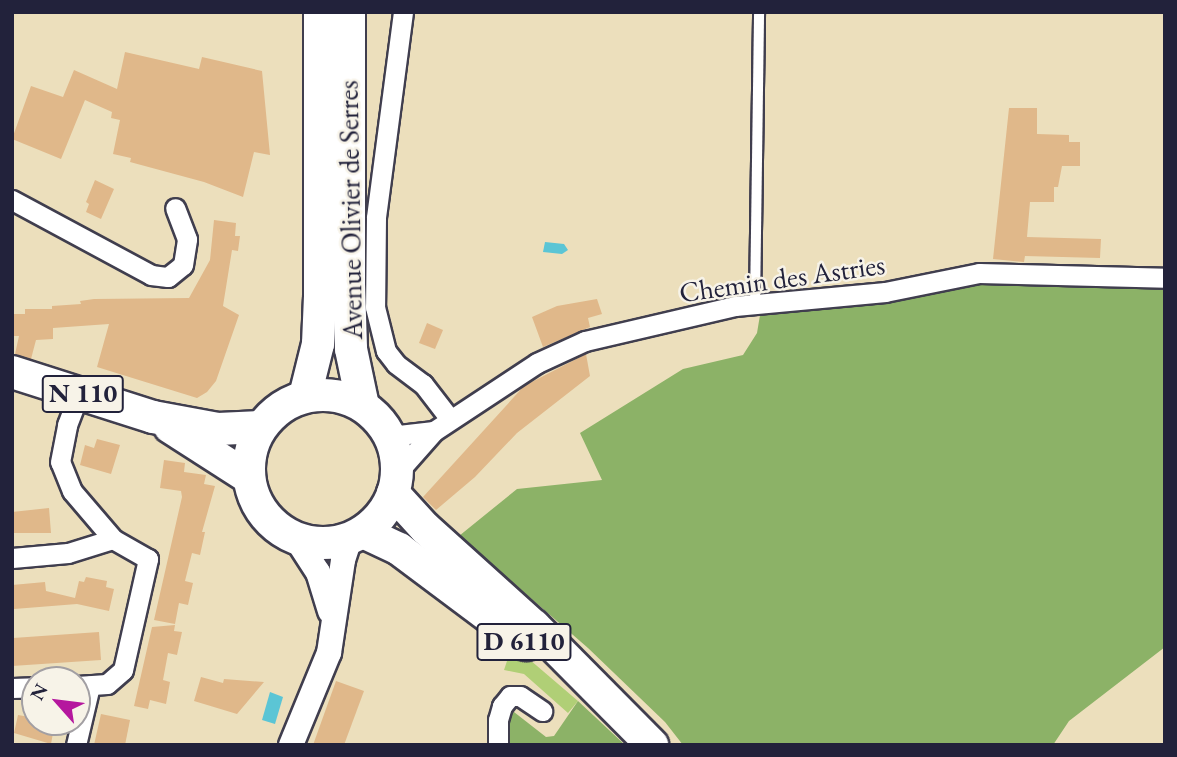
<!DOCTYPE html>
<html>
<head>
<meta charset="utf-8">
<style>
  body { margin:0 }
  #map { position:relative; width:1177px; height:757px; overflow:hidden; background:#ecdfbc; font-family:"EB Garamond",serif }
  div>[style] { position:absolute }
  .green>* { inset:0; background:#b0cf76 }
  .forest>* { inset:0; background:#8cb267 }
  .water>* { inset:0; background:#5bc5d5 }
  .building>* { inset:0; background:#e0b88a }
  .roads { filter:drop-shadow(2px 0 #403e4e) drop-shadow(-2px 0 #403e4e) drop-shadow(0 2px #403e4e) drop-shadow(0 -2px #403e4e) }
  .service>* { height:10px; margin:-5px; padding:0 5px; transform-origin:5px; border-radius:5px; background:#fff }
  .minor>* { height:19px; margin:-9.5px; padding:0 9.5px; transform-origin:9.5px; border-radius:9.5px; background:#fff }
  .tertiary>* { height:24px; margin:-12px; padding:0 12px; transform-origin:12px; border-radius:12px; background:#fff }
  .primary>* { height:32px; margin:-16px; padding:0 16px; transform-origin:16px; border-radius:16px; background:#fff }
  .primary>.ring { margin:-16px; padding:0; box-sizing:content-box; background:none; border:32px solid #fff; border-radius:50% }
  span { translate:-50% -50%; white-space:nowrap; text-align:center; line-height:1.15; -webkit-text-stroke:5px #f7f3e8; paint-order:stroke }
  .shield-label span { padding:2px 5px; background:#f7f3e8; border:2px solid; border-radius:5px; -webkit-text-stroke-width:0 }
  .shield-label { font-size:26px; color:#22223b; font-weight:700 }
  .street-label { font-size:28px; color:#22223b }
  .frame { position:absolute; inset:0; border:14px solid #22223b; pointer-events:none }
  .north { position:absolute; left:21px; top:666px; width:70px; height:70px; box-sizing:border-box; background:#f7f3e8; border:2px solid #a29fa3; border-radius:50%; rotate:298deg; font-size:19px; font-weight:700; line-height:28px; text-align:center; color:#22223b }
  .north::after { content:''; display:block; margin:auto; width:24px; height:32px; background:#b5179e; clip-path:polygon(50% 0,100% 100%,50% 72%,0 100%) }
</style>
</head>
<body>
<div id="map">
  <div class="green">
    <i style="clip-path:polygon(422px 580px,516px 648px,578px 701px,568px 713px,524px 674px,504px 670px,509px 655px)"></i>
  </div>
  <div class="forest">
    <i style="clip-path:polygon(969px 282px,1165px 286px,1165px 647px,1069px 721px,1053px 745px,683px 745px,665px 722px,588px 648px,459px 536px,517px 489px,602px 480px,580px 433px,683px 369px,743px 355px,757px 333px,761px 309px)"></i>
    <i style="clip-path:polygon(578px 701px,625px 745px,502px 745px,506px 716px,514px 712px,546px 737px,554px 736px)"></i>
  </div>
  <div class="water">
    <i style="clip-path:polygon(545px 242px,564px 244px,568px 250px,562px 254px,543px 252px)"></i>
    <i style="clip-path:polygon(270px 692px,283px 697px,275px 724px,262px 720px)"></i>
  </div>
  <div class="building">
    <i style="clip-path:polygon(125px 52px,199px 69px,202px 57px,262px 71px,270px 155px,254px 152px,243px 197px,204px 182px,130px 162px,131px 158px,113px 154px,120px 120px,111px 118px,112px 112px,85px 100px,61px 159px,12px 139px,31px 86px,63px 97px,74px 70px,117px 89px)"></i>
    <i style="clip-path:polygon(1009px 108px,1037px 108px,1037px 134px,1069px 135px,1069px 142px,1080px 142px,1080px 166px,1062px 166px,1058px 187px,1054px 187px,1054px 202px,1030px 202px,1027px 237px,1101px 239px,1100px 258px,1025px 256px,1024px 262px,993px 259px)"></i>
    <i style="clip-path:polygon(95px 180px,114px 189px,101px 219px,86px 212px,89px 204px,86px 202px)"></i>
    <i style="clip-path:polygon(214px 220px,236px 223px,235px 236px,240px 236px,238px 251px,232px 250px,223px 306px,239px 315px,216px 381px,207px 392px,197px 398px,97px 367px,109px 324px,53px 328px,53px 339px,36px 340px,31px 359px,15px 354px,19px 336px,12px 336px,12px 314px,25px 314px,25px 309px,52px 309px,52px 306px,81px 304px,80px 301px,94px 299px,189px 298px,210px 260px)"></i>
    <i style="clip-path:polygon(597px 299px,602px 314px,588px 318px,590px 327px,543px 347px,532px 317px,557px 306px)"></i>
    <i style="clip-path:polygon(427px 323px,443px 330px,435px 349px,419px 343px)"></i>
    <i style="clip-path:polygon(586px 354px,590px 376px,517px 433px,475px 477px,436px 510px,423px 497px,524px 386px)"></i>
    <i style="clip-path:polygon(97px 439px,120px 445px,111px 474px,80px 465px,85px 445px,94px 448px)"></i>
    <i style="clip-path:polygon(164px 460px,185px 463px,184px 472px,206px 475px,204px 484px,215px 486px,202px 532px,205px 532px,200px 555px,192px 553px,185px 581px,193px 583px,188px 605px,179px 603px,175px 624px,154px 620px,182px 497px,181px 491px,160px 488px)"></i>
    <i style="clip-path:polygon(49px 508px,51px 533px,12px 533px,12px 512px)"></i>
    <i style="clip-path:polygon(86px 577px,107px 581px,106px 587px,114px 589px,109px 611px,77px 604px,14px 609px,12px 585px,45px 582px,46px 591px,75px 598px,79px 581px,84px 582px)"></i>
    <i style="clip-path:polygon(175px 625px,174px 631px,182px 632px,177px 655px,168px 653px,163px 680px,170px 682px,166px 704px,150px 700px,148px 709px,134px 706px,152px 627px)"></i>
    <i style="clip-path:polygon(99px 632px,101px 660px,12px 666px,13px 638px)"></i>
    <i style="clip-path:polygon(201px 677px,223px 683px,224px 679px,264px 682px,237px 714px,194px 701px)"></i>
    <i style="clip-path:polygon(336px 681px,364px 691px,344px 745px,313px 745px)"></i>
    <i style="clip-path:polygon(101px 714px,130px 720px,125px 745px,94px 745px)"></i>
    <i style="clip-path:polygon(18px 715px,35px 718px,35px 722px,55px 722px,51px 744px,14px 733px)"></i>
  </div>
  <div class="roads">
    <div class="service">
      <i style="left:755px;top:304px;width:292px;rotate:-89.2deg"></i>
    </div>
    <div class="minor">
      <i style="left:403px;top:12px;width:208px;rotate:97.5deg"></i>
      <i style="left:376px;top:218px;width:89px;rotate:90.6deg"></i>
      <i style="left:375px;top:307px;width:45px;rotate:76deg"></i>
      <i style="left:386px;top:351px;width:16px;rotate:52deg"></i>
      <i style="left:396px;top:364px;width:34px;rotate:37deg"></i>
      <i style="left:423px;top:384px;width:44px;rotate:52.4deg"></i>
      <i style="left:12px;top:200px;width:158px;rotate:28.3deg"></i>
      <i style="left:151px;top:275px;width:17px;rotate:7deg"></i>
      <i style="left:168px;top:277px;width:19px;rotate:-39deg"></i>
      <i style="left:183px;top:265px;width:26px;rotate:-81deg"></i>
      <i style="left:187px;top:239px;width:33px;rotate:-111deg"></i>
      <i style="left:390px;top:436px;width:44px;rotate:-6.5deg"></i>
      <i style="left:397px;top:473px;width:56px;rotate:-48.6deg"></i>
      <i style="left:434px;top:431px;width:123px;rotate:-33.4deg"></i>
      <i style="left:537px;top:363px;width:53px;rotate:-24.6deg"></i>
      <i style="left:585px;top:341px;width:154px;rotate:-13.1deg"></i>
      <i style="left:735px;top:306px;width:151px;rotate:-5.3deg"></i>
      <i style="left:885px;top:292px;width:96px;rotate:-11.4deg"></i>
      <i style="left:979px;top:273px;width:186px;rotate:1.5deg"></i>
      <i style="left:12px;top:558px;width:56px;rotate:-5.1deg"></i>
      <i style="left:68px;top:553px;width:47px;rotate:-17.3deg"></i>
      <i style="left:77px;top:686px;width:30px;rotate:-4deg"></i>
      <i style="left:107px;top:684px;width:21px;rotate:-41deg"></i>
      <i style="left:123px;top:670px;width:114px;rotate:-77.3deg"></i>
      <i style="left:148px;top:559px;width:40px;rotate:-150.3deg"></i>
      <i style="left:113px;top:539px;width:63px;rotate:-130.5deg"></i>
      <i style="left:72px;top:491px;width:31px;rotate:-112deg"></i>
      <i style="left:60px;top:462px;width:38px;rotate:-79deg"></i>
      <i style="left:67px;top:425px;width:34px;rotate:-69deg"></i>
      <i style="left:12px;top:688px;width:23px;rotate:-2deg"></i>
      <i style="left:76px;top:745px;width:61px;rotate:-76.7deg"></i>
      <i style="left:498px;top:745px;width:25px;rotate:-90deg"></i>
      <i style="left:498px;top:720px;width:15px;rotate:-74deg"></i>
      <i style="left:502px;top:706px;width:13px;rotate:-51deg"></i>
      <i style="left:510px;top:696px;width:10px"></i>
      <i style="left:520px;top:696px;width:27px;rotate:34deg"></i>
    </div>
    <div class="tertiary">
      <i style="left:297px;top:540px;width:38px;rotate:57deg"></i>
      <i style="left:318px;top:572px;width:41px;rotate:72.9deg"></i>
      <i style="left:291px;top:745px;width:100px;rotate:-67.6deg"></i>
      <i style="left:329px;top:653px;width:94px;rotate:-81.4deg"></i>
      <i style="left:343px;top:560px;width:22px;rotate:-72deg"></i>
    </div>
    <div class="primary">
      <i style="left:349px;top:12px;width:272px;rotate:90deg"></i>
      <i style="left:349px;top:284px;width:65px;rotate:88.2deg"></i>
      <i style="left:351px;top:349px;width:58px;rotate:78.1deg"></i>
      <i style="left:12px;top:372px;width:148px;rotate:17.7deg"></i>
      <i style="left:153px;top:417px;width:66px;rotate:10.5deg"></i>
      <i style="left:218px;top:429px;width:43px;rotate:-2.7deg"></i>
      <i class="ring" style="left:249px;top:395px;width:116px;height:116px"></i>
      <i style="left:305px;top:396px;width:54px;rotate:-76deg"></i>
      <i style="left:318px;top:344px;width:48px;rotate:-87.6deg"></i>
      <i style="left:320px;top:296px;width:284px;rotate:-90deg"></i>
      <i style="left:170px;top:427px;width:93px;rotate:32.7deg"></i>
      <i style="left:393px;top:493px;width:47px;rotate:47.6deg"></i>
      <i style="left:425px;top:528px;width:147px;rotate:42deg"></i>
      <i style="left:534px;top:626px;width:168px;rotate:45.2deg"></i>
      <i style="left:363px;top:532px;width:40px;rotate:25deg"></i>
      <i style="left:399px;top:549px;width:159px;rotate:36.8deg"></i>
    </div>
  </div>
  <div class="shield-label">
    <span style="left:83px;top:394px">N 110</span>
    <span style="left:524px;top:642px">D 6110</span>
  </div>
  <div class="street-label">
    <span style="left:350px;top:210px;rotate:-91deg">Avenue Olivier de Serres</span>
    <span style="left:782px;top:278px;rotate:-8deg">Chemin des Astries</span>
  </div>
  <div class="frame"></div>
  <div class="north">N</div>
</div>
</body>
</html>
